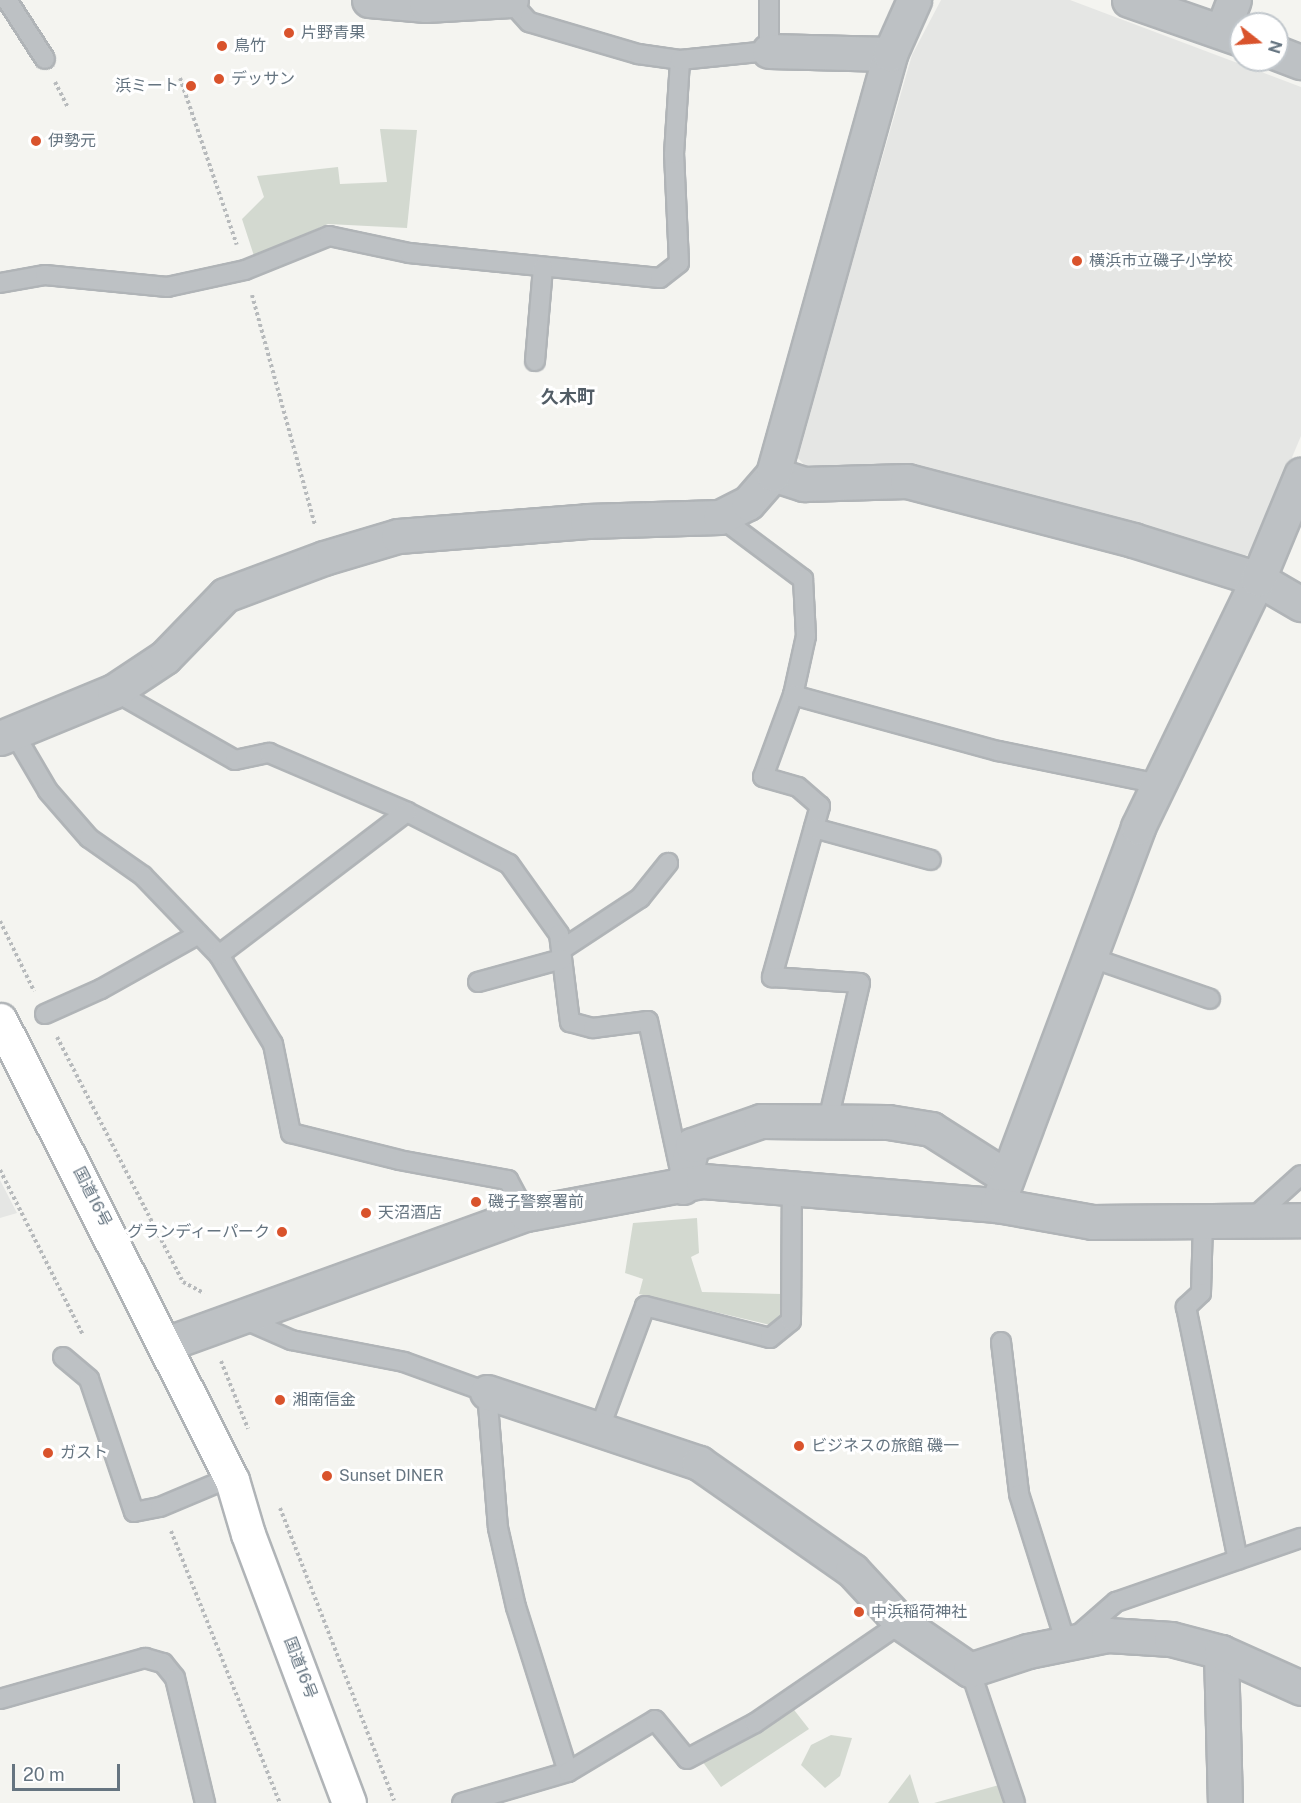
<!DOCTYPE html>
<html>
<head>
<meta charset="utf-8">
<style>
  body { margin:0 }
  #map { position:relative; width:1301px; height:1803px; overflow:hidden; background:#f4f4f0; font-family:"Public Sans","Noto Sans JP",sans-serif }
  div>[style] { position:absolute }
  .built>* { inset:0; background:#e5e6e4 }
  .green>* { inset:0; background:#d3d9d0 }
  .path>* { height:4px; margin-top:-2px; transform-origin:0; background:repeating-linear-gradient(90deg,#b7babc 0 3px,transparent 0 6px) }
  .roads { filter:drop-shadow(2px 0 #b0b4b7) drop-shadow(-2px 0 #b0b4b7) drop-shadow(0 2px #b0b4b7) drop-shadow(0 -2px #b0b4b7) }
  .service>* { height:18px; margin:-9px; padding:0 9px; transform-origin:9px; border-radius:9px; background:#bdc1c4 }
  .minor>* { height:33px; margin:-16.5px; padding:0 16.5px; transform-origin:16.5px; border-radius:16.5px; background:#bdc1c4 }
  .trunk>* { height:33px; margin:-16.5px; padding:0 16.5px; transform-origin:16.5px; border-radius:16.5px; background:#fff }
  .dots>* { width:16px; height:16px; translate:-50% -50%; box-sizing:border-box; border:3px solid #fff; border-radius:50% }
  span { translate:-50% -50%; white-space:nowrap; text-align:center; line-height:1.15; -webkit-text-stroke:6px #fff; paint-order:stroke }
  .poi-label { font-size:16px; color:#657480 }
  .left { translate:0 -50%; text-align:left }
  .right { translate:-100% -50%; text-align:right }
  .street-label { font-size:16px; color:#657480 }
  .neighbourhood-label { font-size:18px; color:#525d66; font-weight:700 }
  .north { position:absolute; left:1229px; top:12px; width:60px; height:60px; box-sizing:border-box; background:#fff; border:2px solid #c1c7cc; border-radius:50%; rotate:107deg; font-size:16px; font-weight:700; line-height:24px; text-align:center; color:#657480 }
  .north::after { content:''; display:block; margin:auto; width:21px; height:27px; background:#d9532c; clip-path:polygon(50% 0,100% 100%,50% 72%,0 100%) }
  .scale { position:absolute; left:12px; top:1764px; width:108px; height:27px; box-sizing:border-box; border:3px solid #657480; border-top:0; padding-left:8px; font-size:18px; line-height:21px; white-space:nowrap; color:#657480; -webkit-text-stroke:4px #fff; paint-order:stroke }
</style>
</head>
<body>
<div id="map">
  <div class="built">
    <i style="clip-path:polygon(941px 0,1070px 0,1301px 87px,1301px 436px,1252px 552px,1238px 560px,810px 471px,796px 456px,912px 55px)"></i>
    <i style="clip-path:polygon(0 1180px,17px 1213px,0 1218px)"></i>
  </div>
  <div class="green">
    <i style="clip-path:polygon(380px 129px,417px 130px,407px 228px,328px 224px,254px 256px,242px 219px,264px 197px,257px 176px,338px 167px,340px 184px,387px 182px)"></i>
    <i style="clip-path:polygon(697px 1218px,699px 1253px,691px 1257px,702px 1292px,782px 1294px,783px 1316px,770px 1325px,639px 1294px,643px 1279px,625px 1273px,633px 1223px)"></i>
    <i style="clip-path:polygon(791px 1706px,809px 1729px,721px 1787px,702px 1761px)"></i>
    <i style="clip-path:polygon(831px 1735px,852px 1738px,840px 1776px,825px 1788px,801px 1765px,811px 1745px)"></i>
    <i style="clip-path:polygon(910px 1774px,919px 1803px,888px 1803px)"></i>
    <i style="clip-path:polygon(999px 1785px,1005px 1803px,934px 1803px)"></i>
  </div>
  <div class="path">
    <i style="left:180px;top:78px;width:176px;rotate:71.2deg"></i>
    <i style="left:55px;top:82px;width:29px;rotate:63deg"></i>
    <i style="left:252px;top:295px;width:239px;rotate:74.7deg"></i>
    <i style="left:0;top:921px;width:78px;rotate:64.1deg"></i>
    <i style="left:57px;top:1037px;width:276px;rotate:62.8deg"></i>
    <i style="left:183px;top:1282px;width:24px;rotate:28deg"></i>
    <i style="left:0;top:1170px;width:185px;rotate:63.3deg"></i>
    <i style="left:221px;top:1361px;width:73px;rotate:68.3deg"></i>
    <i style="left:280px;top:1508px;width:314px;rotate:68.7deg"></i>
    <i style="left:171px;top:1531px;width:293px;rotate:68.2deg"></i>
  </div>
  <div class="roads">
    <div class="service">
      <i style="left:7px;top:0;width:70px;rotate:57.2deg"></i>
      <i style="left:509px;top:0;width:30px;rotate:48deg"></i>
      <i style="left:529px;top:22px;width:114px;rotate:16.4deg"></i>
      <i style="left:638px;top:54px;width:42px;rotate:8.1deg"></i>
      <i style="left:0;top:283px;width:46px;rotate:-10.1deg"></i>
      <i style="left:45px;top:275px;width:123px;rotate:5.6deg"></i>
      <i style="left:167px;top:287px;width:80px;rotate:-12.3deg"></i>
      <i style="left:245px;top:270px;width:91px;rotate:-22deg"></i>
      <i style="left:329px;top:236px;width:82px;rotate:12deg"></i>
      <i style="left:409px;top:253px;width:252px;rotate:5.7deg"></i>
      <i style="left:660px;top:278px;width:24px;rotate:-38deg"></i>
      <i style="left:679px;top:263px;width:109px;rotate:-92.6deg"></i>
      <i style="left:674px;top:154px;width:94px;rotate:-86.3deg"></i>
      <i style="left:680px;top:60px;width:89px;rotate:-5.8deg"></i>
      <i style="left:769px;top:51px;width:51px;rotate:-90deg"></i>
      <i style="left:535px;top:361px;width:94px;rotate:-85.1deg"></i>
      <i style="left:720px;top:517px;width:104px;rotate:36.8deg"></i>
      <i style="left:803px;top:579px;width:57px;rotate:87deg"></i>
      <i style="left:806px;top:636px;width:60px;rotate:102.4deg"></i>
      <i style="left:793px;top:695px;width:87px;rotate:110.1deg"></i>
      <i style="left:763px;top:777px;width:36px;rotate:16deg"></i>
      <i style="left:798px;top:787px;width:29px;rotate:41deg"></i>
      <i style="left:820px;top:806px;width:178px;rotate:105.7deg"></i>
      <i style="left:772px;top:977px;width:88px;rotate:3.9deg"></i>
      <i style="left:860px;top:983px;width:142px;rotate:103.1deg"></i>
      <i style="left:114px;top:691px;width:139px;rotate:29.7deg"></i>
      <i style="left:235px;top:760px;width:35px;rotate:-12deg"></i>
      <i style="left:269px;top:753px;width:150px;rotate:23.1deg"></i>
      <i style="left:407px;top:812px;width:114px;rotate:27deg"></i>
      <i style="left:509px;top:864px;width:86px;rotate:54.5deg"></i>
      <i style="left:559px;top:934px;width:89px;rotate:82.9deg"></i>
      <i style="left:570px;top:1022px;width:24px;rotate:15deg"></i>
      <i style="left:593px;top:1028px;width:55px;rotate:-7.3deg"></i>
      <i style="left:648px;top:1021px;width:148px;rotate:77.9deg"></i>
      <i style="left:793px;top:695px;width:213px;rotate:15.3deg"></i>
      <i style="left:998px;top:751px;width:164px;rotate:11.6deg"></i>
      <i style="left:14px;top:733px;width:67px;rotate:59.6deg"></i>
      <i style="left:48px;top:791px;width:62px;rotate:48.9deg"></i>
      <i style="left:89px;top:838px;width:66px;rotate:35.1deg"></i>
      <i style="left:143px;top:876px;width:110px;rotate:46.1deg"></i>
      <i style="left:219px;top:955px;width:104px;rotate:58.8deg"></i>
      <i style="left:273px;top:1044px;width:91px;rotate:78.6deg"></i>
      <i style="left:291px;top:1133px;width:111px;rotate:14deg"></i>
      <i style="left:399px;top:1160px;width:111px;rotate:10.4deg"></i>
      <i style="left:508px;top:1180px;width:38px;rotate:62deg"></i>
      <i style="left:814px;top:828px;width:121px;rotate:15.3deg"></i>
      <i style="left:561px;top:950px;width:95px;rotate:-33.4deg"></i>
      <i style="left:640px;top:898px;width:45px;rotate:-51.3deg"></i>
      <i style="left:219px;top:955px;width:236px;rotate:-37.3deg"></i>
      <i style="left:1089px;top:957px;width:128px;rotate:19.1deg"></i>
      <i style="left:478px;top:982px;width:87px;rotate:-15.3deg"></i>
      <i style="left:45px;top:1014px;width:61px;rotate:-24.1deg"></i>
      <i style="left:101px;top:989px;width:112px;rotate:-29.3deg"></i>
      <i style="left:1251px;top:1220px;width:67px;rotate:-42deg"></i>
      <i style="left:1203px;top:1221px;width:72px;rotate:91.6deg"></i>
      <i style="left:1201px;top:1293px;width:21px;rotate:137deg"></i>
      <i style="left:1186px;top:1307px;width:258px;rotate:78.4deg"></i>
      <i style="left:241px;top:1318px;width:55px;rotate:23.7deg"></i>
      <i style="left:291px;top:1340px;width:115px;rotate:11deg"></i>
      <i style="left:404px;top:1362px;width:88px;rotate:19.9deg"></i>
      <i style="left:487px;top:1392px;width:136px;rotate:85.4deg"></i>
      <i style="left:498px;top:1528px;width:81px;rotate:77.2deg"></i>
      <i style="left:516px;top:1607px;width:173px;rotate:72.5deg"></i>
      <i style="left:1001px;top:1342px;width:153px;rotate:83.2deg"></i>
      <i style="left:1019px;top:1494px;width:156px;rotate:72.5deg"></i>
      <i style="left:63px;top:1357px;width:34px;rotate:40deg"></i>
      <i style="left:89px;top:1379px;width:140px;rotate:71.3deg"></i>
      <i style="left:134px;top:1512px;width:26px;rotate:-11deg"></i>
      <i style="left:160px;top:1507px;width:62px;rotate:-22.8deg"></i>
      <i style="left:599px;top:1430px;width:132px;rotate:-69.6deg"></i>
      <i style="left:645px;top:1306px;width:129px;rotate:14.4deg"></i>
      <i style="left:770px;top:1338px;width:27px;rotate:-39deg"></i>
      <i style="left:791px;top:1321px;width:133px;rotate:-89.6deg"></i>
      <i style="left:1077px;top:1636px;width:52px;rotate:-41.1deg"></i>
      <i style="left:1116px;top:1602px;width:196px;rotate:-19.1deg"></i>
      <i style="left:970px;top:1670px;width:140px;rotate:71.3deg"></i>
      <i style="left:0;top:1699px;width:151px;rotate:-15.8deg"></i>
      <i style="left:145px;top:1658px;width:19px;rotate:16deg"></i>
      <i style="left:163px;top:1663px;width:19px;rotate:51deg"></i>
      <i style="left:175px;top:1678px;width:129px;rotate:76.5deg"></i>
      <i style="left:462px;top:1803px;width:110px;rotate:-16.3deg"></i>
      <i style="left:568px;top:1772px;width:101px;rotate:-30.9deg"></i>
      <i style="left:655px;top:1720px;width:50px;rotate:50.6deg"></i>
      <i style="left:687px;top:1759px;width:77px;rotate:-27.9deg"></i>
      <i style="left:755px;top:1723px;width:177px;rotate:-34.4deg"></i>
    </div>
    <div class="minor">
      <i style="left:369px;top:0;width:57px;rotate:5deg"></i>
      <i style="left:426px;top:5px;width:85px;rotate:-3.4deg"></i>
      <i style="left:1129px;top:0;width:119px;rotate:19.2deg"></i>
      <i style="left:1222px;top:31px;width:33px;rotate:-69deg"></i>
      <i style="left:769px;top:51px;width:121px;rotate:1.4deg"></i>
      <i style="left:1277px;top:53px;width:26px;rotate:21deg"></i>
      <i style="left:773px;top:474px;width:33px;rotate:18deg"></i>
      <i style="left:804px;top:484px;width:103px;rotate:-1.7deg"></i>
      <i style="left:907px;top:481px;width:234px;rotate:14.6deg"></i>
      <i style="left:1133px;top:540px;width:131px;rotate:17.3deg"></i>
      <i style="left:1258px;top:579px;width:50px;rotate:30.2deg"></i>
      <i style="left:0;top:738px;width:123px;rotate:-22.4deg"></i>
      <i style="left:114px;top:691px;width:61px;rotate:-33.7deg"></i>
      <i style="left:165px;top:657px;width:86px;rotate:-45.9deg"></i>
      <i style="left:225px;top:595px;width:106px;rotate:-20.5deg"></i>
      <i style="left:324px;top:558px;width:77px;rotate:-16.6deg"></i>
      <i style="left:398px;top:536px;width:190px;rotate:-4.5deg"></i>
      <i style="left:587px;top:521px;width:133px;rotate:-1.7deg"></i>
      <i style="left:720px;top:517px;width:31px;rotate:-27deg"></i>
      <i style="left:748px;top:503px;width:38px;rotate:-49deg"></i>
      <i style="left:773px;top:474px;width:436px;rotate:-74.4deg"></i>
      <i style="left:890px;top:54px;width:59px;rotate:-66deg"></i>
      <i style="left:683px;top:1187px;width:43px;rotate:-77.9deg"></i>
      <i style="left:692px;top:1145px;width:73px;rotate:-19.2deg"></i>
      <i style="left:761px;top:1121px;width:127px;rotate:0.5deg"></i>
      <i style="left:888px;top:1122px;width:44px;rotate:9.2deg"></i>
      <i style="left:931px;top:1129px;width:88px;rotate:32.4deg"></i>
      <i style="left:997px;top:1205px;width:403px;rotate:-69.5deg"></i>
      <i style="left:1138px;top:827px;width:276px;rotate:-64.2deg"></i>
      <i style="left:1258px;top:579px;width:113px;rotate:-67.5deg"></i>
      <i style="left:166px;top:1344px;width:383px;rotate:-19.9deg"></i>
      <i style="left:526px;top:1214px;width:180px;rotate:-10.6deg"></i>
      <i style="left:703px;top:1181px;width:295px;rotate:4.7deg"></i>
      <i style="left:997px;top:1205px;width:97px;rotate:10.1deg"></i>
      <i style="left:1092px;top:1222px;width:209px;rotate:-0.5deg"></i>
      <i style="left:487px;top:1392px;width:224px;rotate:18.5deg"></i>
      <i style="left:699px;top:1463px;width:187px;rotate:35deg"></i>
      <i style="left:852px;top:1570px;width:72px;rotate:47.2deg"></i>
      <i style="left:901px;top:1623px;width:83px;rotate:34.3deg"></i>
      <i style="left:970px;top:1670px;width:61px;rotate:-18.1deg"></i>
      <i style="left:1028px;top:1651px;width:82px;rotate:-11.3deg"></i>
      <i style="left:1108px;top:1635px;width:63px;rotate:3.6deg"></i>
      <i style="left:1171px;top:1639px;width:52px;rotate:14.6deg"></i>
      <i style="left:1221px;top:1652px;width:151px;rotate:88.5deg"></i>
      <i style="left:1221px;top:1652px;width:88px;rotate:24.2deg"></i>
    </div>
    <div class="trunk">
      <i style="left:0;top:1020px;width:515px;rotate:63.24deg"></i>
      <i style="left:232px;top:1480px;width:56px;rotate:73.5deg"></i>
      <i style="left:248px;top:1534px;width:287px;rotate:69.4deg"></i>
    </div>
  </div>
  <div class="dots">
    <i style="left:289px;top:33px;background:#d9532c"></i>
    <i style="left:222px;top:46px;background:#d9532c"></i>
    <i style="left:219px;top:79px;background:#d9532c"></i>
    <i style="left:191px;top:86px;background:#d9532c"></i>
    <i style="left:36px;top:141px;background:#d9532c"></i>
    <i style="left:1077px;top:261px;background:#d9532c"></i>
    <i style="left:476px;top:1202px;background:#d9532c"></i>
    <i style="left:366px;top:1213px;background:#d9532c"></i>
    <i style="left:282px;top:1232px;background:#d9532c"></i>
    <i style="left:280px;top:1400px;background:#d9532c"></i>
    <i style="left:799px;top:1446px;background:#d9532c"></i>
    <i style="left:48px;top:1453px;background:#d9532c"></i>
    <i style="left:327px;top:1476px;background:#d9532c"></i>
    <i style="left:859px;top:1612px;background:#d9532c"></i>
  </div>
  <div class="poi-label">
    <span class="left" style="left:301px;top:33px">片野青果</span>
    <span class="left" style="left:234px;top:46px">鳥竹</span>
    <span class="left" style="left:231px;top:79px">デッサン</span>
    <span class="right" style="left:179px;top:86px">浜ミート</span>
    <span class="left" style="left:48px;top:141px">伊勢元</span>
    <span class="left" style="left:1089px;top:261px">横浜市立磯子小学校</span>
    <span class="left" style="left:488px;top:1202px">磯子警察署前</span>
    <span class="left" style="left:378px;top:1213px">天沼酒店</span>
    <span class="right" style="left:270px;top:1232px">グランディーパーク</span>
    <span class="left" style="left:292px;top:1400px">湘南信金</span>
    <span class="left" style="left:811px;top:1446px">ビジネスの旅館 磯一</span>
    <span class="left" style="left:60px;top:1453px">ガスト</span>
    <span class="left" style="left:339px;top:1476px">Sunset DINER</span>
    <span class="left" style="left:871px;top:1612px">中浜稲荷神社</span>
  </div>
  <div class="street-label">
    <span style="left:92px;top:1197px;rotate:63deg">国道16号</span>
    <span style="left:300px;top:1668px;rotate:69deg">国道16号</span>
  </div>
  <div class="neighbourhood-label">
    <span style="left:568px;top:397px">久木町</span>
  </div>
  <div class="north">N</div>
  <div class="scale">20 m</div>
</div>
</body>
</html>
